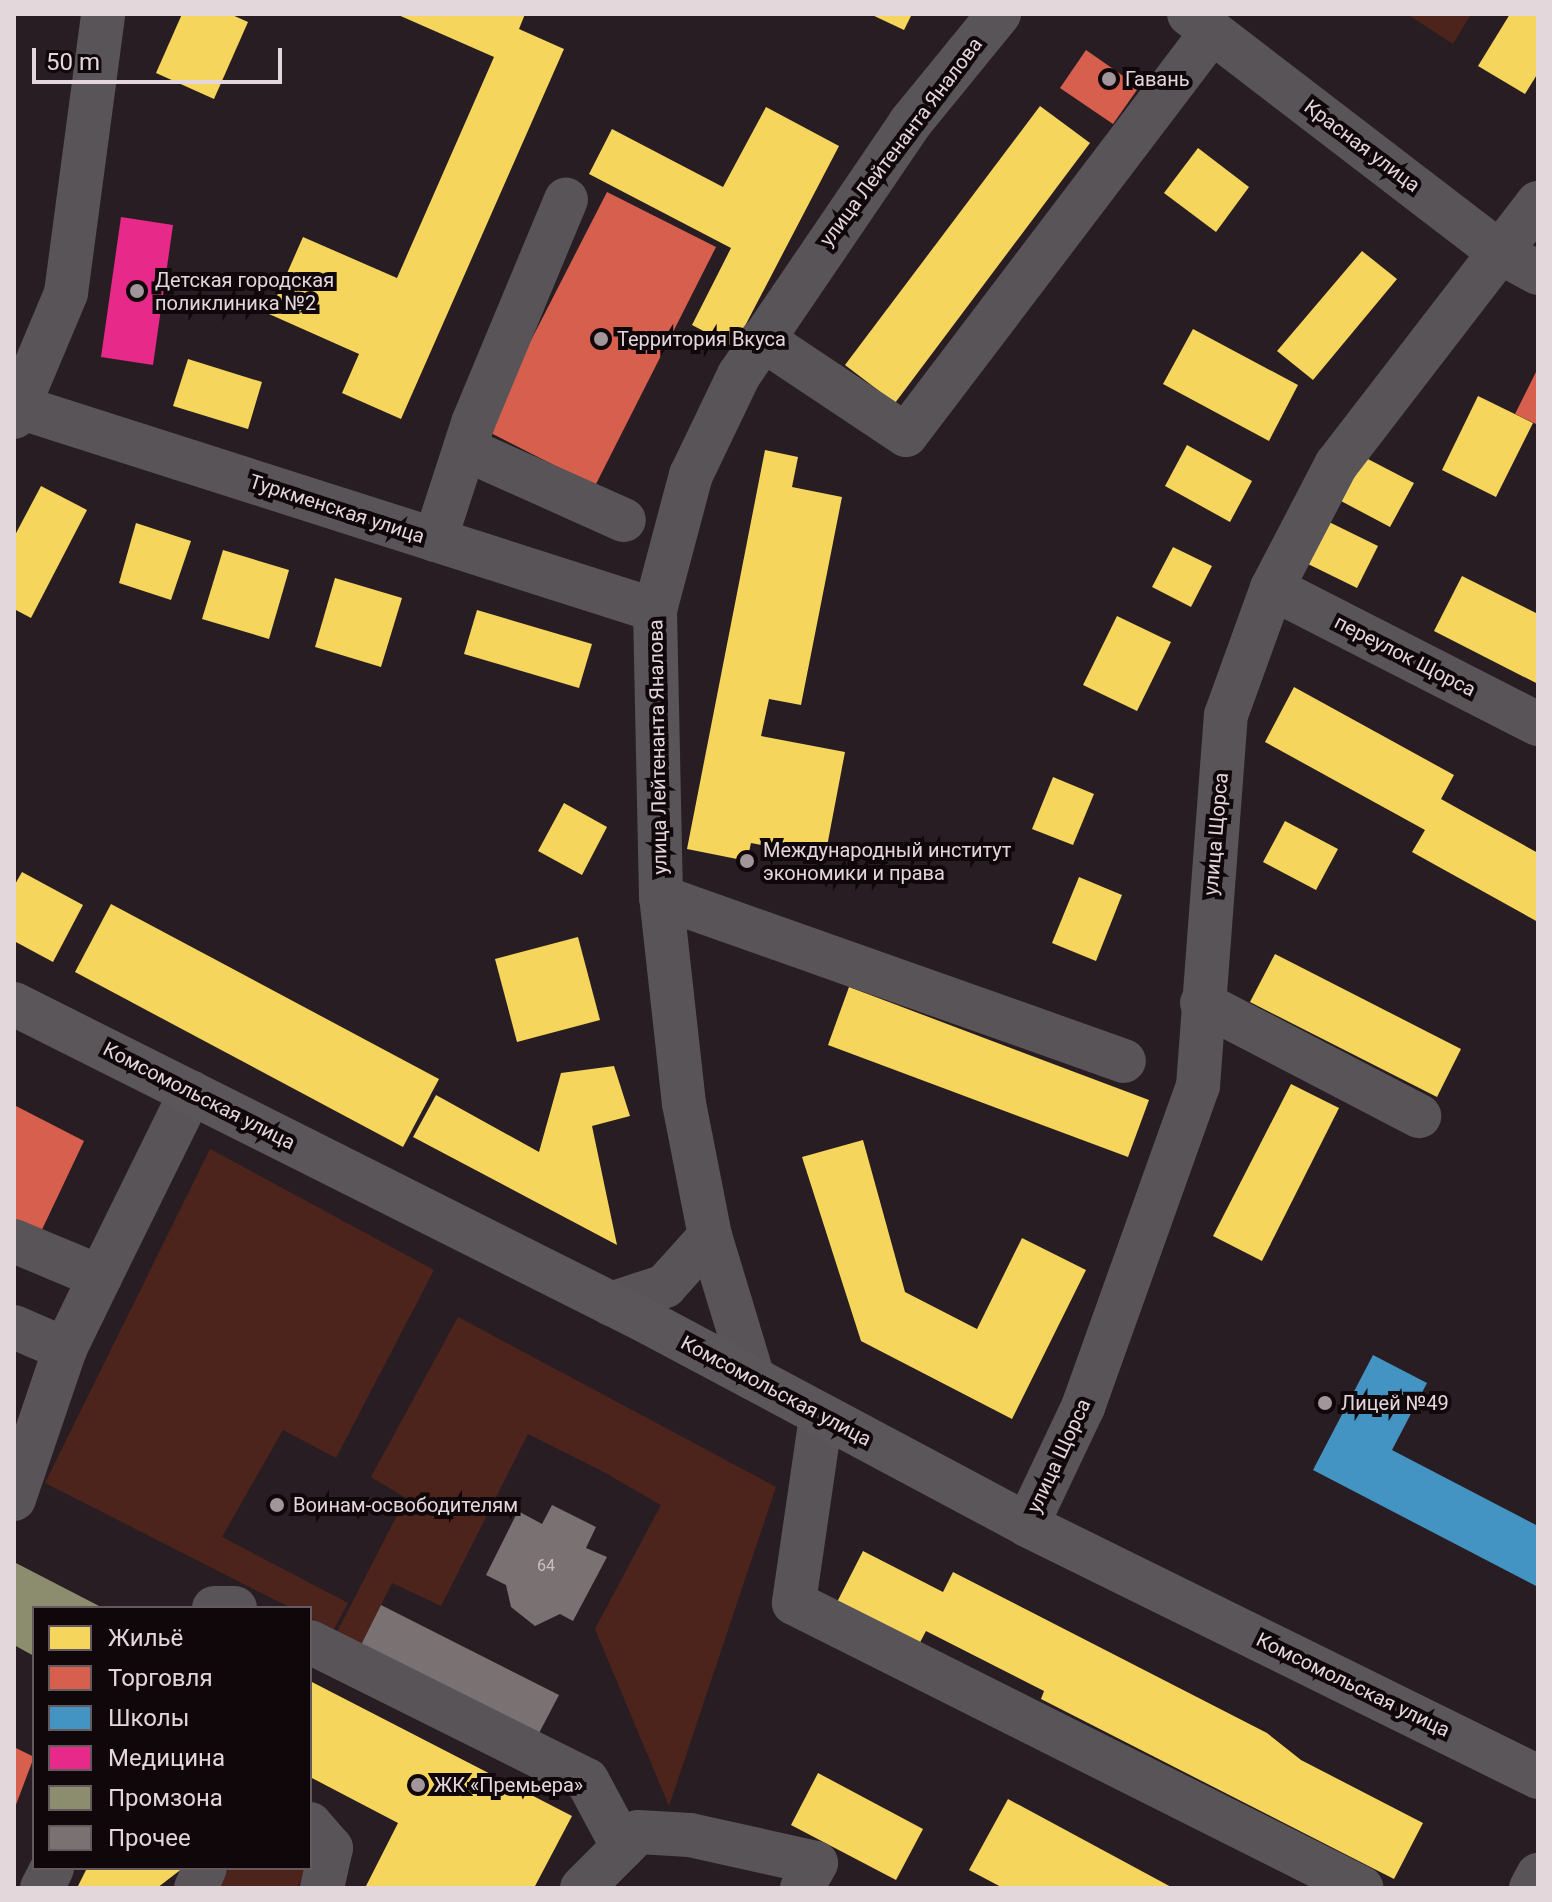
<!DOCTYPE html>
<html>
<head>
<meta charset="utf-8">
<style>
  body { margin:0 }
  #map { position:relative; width:1552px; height:1902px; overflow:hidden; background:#281d22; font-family:Roboto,sans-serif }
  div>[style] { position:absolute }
  .green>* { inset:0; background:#4d241c }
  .homes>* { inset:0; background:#f6d55c }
  .shops>* { inset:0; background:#d6604d }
  .schools>* { inset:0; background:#4393c3 }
  .health>* { inset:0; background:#e7298a }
  .industry>* { inset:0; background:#8c8c6e }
  .building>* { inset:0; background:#7a7173 }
  .minor>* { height:44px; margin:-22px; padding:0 22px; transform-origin:22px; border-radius:22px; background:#585457 }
  .major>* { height:44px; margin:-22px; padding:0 22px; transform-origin:22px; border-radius:22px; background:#5b5659 }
  .dots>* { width:22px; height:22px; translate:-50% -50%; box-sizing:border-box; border:4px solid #0f070a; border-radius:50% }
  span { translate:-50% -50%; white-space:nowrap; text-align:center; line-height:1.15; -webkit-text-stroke:8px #0f070a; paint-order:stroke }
  .number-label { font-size:16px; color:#cabec2 }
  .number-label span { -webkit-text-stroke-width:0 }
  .poi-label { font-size:20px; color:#e4d7dc }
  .left { translate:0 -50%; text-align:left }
  .street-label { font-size:20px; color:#e4d7dc }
  .frame { position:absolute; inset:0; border:16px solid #e4d7dc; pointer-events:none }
  .legend { position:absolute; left:32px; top:1606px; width:280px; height:264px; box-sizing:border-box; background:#0f070a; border:2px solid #645a5e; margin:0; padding:10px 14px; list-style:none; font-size:24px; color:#e4d7dc }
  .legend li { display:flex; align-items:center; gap:16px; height:40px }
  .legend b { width:40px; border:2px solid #645a5e }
  .scale { position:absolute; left:32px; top:48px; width:250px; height:36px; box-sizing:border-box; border:4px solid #e4d7dc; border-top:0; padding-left:10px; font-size:24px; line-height:28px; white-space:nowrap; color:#e4d7dc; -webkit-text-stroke:6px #0f070a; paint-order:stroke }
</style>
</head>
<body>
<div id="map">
  <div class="green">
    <i style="clip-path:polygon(1407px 14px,1471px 14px,1453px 44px)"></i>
    <i style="clip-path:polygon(210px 1149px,434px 1270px,336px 1458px,283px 1430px,222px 1537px,348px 1603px,334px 1629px,310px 1618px,310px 1608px,291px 1608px,45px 1483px)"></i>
    <i style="clip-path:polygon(458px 1317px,776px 1487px,669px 1806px,595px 1629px,661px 1505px,600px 1470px,528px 1434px,441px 1606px,392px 1583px,361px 1645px,337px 1632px,406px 1498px,371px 1477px)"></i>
    <i style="clip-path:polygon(229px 1868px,307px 1868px,297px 1888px,219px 1888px)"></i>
  </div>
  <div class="homes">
    <i style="clip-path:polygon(182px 14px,230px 14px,248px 22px,214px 99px,156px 73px)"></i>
    <i style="clip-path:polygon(396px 14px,525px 14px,519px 29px,564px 49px,401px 419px,342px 393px,359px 354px,269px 314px,303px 237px,397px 278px,494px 57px)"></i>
    <i style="clip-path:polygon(870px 14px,912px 14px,904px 30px)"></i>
    <i style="clip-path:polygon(1510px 14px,1538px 14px,1538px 73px,1525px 94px,1478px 66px)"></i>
    <i style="clip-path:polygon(1040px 106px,1090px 143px,895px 403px,845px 365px)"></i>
    <i style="clip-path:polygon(766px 107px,839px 146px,734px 347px,692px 325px,731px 248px,589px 174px,612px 129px,723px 187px)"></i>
    <i style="clip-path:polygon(1198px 148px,1249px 187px,1216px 232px,1164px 193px)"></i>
    <i style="clip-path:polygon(1362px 251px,1397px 279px,1313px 380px,1277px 351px)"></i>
    <i style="clip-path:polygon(1193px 329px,1298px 385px,1269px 441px,1163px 384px)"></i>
    <i style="clip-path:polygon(188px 359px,262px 382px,248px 429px,173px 406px)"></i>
    <i style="clip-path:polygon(1478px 396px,1533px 423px,1496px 497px,1442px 470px)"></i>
    <i style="clip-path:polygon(1187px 445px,1252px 481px,1230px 522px,1165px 486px)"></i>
    <i style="clip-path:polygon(765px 450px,798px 457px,792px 487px,842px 497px,801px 705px,769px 699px,761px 736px,845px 752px,825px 857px,751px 843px,747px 861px,687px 849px)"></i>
    <i style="clip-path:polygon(1364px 457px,1414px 483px,1390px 527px,1341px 501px)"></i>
    <i style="clip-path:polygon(41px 486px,87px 510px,31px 618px,14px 609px,14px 537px)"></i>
    <i style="clip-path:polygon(1327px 521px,1378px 546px,1357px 588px,1306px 563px)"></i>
    <i style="clip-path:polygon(136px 523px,191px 541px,171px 600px,119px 583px)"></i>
    <i style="clip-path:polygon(1173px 547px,1212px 566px,1191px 607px,1152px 587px)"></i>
    <i style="clip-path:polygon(223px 550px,289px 570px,269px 639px,202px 619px)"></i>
    <i style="clip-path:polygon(1462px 576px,1538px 614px,1538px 684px,1434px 631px)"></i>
    <i style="clip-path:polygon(335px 578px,402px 598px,381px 667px,315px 647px)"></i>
    <i style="clip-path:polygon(477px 610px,592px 644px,579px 688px,464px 654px)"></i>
    <i style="clip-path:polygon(1117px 616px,1171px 642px,1137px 711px,1083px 685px)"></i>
    <i style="clip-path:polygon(1294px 687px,1454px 775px,1441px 799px,1538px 853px,1538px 922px,1412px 852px,1425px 830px,1265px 742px)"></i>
    <i style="clip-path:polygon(1053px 777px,1094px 794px,1073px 845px,1032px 829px)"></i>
    <i style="clip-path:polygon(564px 803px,607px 827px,582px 875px,538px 851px)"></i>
    <i style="clip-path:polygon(1285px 821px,1338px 849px,1316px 890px,1263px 862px)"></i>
    <i style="clip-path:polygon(22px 872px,83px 905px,53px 962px,14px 941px,14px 886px)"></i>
    <i style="clip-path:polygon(1079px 877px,1122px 895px,1096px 961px,1052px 943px)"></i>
    <i style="clip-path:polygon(111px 904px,439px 1079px,403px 1147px,75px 972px)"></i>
    <i style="clip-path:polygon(578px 937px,600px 1020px,517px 1042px,495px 959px)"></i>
    <i style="clip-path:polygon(1275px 954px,1461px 1049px,1437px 1097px,1250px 1002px)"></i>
    <i style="clip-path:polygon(849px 987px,1149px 1100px,1128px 1157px,828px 1045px)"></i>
    <i style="clip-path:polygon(614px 1066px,630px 1116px,592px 1126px,617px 1245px,413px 1137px,436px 1095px,539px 1152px,561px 1073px)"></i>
    <i style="clip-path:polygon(1291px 1084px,1339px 1108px,1262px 1261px,1213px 1236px)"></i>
    <i style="clip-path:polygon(863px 1140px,905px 1292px,977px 1329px,1022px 1238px,1086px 1270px,1012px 1419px,861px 1341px,802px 1157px)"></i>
    <i style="clip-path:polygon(863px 1551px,943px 1592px,953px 1572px,1267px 1733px,1301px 1760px,1423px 1823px,1394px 1879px,1041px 1699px,1044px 1691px,926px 1631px,916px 1650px,834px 1608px)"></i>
    <i style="clip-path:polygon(310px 1681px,572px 1816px,534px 1888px,365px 1888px,398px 1823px,310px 1777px)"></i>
    <i style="clip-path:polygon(818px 1773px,923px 1829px,896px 1880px,791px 1825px)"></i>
    <i style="clip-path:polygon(1008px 1799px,1173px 1888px,1003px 1888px,969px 1870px)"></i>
    <i style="clip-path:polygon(87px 1868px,183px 1868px,157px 1888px,77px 1888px)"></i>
  </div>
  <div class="shops">
    <i style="clip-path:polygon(1086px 50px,1139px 87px,1113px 124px,1060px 88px)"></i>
    <i style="clip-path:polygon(607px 192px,716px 247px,595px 486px,485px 430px)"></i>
    <i style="clip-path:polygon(1538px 368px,1538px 425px,1515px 414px)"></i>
    <i style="clip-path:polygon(14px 1105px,84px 1141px,38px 1238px,14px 1226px)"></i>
    <i style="clip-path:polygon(14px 1747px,34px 1757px,14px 1810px)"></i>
  </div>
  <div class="schools">
    <i style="clip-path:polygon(1373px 1355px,1427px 1383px,1392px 1450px,1538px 1526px,1538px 1587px,1313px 1470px)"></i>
  </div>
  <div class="health">
    <i style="clip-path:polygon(121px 217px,173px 225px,153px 365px,101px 357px)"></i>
  </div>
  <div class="industry">
    <i style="clip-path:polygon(14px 1562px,103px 1608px,34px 1608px,34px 1656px,14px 1645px)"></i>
  </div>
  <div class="building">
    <i style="clip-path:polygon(552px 1505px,596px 1527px,586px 1548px,607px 1557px,573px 1621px,560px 1614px,535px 1626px,511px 1607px,506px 1585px,486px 1575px,518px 1511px,542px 1524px)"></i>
    <i style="clip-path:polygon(381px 1605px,559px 1695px,538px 1735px,361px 1645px)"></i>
  </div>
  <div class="minor">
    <i style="left:1189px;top:14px;width:393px;rotate:37.5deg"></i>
    <i style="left:1501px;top:253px;width:42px;rotate:28.4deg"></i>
    <i style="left:762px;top:339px;width:173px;rotate:33.7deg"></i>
    <i style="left:906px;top:435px;width:506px;rotate:-52.79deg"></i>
    <i style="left:19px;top:407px;width:668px;rotate:17.7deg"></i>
    <i style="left:14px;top:417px;width:134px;rotate:-67.2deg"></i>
    <i style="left:66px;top:293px;width:281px;rotate:-82.4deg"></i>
    <i style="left:465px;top:449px;width:174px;rotate:24.1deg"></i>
    <i style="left:435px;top:540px;width:123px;rotate:-72deg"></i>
    <i style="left:473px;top:423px;width:242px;rotate:-67.4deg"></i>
    <i style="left:1272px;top:588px;width:299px;rotate:27.1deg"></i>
    <i style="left:661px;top:897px;width:491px;rotate:19.5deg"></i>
    <i style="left:1202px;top:1003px;width:245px;rotate:27.5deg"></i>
    <i style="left:14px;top:1241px;width:93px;rotate:22.7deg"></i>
    <i style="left:100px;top:1277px;width:206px;rotate:-63.8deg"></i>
    <i style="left:611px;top:1304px;width:57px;rotate:-18.4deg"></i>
    <i style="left:665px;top:1286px;width:67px;rotate:-48deg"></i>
    <i style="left:14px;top:1327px;width:56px;rotate:23.3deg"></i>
    <i style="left:753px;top:1378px;width:148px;rotate:-106.8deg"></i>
    <i style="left:710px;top:1236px;width:135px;rotate:-101.1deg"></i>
    <i style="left:684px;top:1104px;width:208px;rotate:-96.3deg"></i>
    <i style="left:661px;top:897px;width:287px;rotate:-91.2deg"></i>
    <i style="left:655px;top:610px;width:140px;rotate:-75.1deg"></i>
    <i style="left:691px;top:475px;width:111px;rotate:-64.4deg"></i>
    <i style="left:739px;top:375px;width:305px;rotate:-55.8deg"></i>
    <i style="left:910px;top:123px;width:141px;rotate:-50.8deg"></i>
    <i style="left:821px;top:1417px;width:188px;rotate:98.3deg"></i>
    <i style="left:794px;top:1603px;width:635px;rotate:26.65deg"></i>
    <i style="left:14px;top:1499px;width:158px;rotate:-71.2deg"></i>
    <i style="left:65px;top:1349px;width:80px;rotate:-64.1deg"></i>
    <i style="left:1027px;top:1525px;width:131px;rotate:-64.6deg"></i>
    <i style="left:1083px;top:1407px;width:341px;rotate:-70.3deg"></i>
    <i style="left:1198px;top:1086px;width:372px;rotate:-85.7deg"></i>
    <i style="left:1226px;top:715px;width:135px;rotate:-70.1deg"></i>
    <i style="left:1272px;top:588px;width:139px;rotate:-62.5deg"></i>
    <i style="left:1336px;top:465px;width:331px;rotate:-52.4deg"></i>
    <i style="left:214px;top:1608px;width:21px"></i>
    <i style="left:310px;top:1642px;width:309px;rotate:26.5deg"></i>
    <i style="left:587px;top:1780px;width:76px;rotate:61.8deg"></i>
    <i style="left:310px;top:1824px;width:32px;rotate:49deg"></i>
    <i style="left:331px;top:1848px;width:41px;rotate:102.7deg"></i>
    <i style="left:42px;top:1888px;width:22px;rotate:-63deg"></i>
    <i style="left:196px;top:1888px;width:22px;rotate:-66deg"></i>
    <i style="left:582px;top:1888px;width:79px;rotate:-45deg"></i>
    <i style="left:638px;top:1832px;width:52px;rotate:3.3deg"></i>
    <i style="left:690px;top:1835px;width:129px;rotate:12.5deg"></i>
    <i style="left:816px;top:1863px;width:29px;rotate:119deg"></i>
    <i style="left:1531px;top:1888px;width:15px;rotate:-62deg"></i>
  </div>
  <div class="major">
    <i style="left:14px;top:1004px;width:703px;rotate:26.64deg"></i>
    <i style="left:642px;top:1319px;width:437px;rotate:28.1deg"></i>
    <i style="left:1027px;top:1525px;width:570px;rotate:26.25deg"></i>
  </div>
  <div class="dots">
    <i style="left:1109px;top:79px;background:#a2969b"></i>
    <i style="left:137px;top:291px;background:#a2969b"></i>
    <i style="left:601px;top:339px;background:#a2969b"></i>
    <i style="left:747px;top:861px;background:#a2969b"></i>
    <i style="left:1325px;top:1403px;background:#a2969b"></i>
    <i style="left:277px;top:1505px;background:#a2969b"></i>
    <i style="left:418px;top:1785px;background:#a2969b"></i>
  </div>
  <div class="number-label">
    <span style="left:546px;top:1566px">64</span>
  </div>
  <div class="poi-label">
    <span class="left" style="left:1125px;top:79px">Гавань</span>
    <span class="left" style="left:155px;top:292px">Детская городская<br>поликлиника №2</span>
    <span class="left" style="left:617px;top:339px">Территория Вкуса</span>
    <span class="left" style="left:763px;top:862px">Международный институт<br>экономики и права</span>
    <span class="left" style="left:1341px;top:1403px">Лицей №49</span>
    <span class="left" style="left:293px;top:1505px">Воинам-освободителям</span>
    <span class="left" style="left:434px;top:1785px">ЖК «Премьера»</span>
  </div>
  <div class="street-label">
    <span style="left:901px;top:142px;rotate:-53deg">улица Лейтенанта Яналова</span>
    <span style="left:1362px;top:146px;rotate:37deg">Красная улица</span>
    <span style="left:337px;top:509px;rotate:18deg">Туркменская улица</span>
    <span style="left:1405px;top:656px;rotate:27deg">переулок Щорса</span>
    <span style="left:658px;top:747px;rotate:-91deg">улица Лейтенанта Яналова</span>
    <span style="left:1216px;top:834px;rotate:-85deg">улица Щорса</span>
    <span style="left:199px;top:1096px;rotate:27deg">Комсомольская улица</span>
    <span style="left:776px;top:1391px;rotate:28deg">Комсомольская улица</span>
    <span style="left:1059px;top:1456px;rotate:-65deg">улица Щорса</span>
    <span style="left:1353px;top:1685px;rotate:26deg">Комсомольская улица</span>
  </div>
  <div class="frame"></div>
  <ul class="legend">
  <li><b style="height:22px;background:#f6d55c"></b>Жильё</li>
  <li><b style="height:22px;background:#d6604d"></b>Торговля</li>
  <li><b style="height:22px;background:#4393c3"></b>Школы</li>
  <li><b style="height:22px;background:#e7298a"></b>Медицина</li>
  <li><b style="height:22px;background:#8c8c6e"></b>Промзона</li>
  <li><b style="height:22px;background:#7a7173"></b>Прочее</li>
  </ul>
  <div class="scale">50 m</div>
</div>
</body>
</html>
